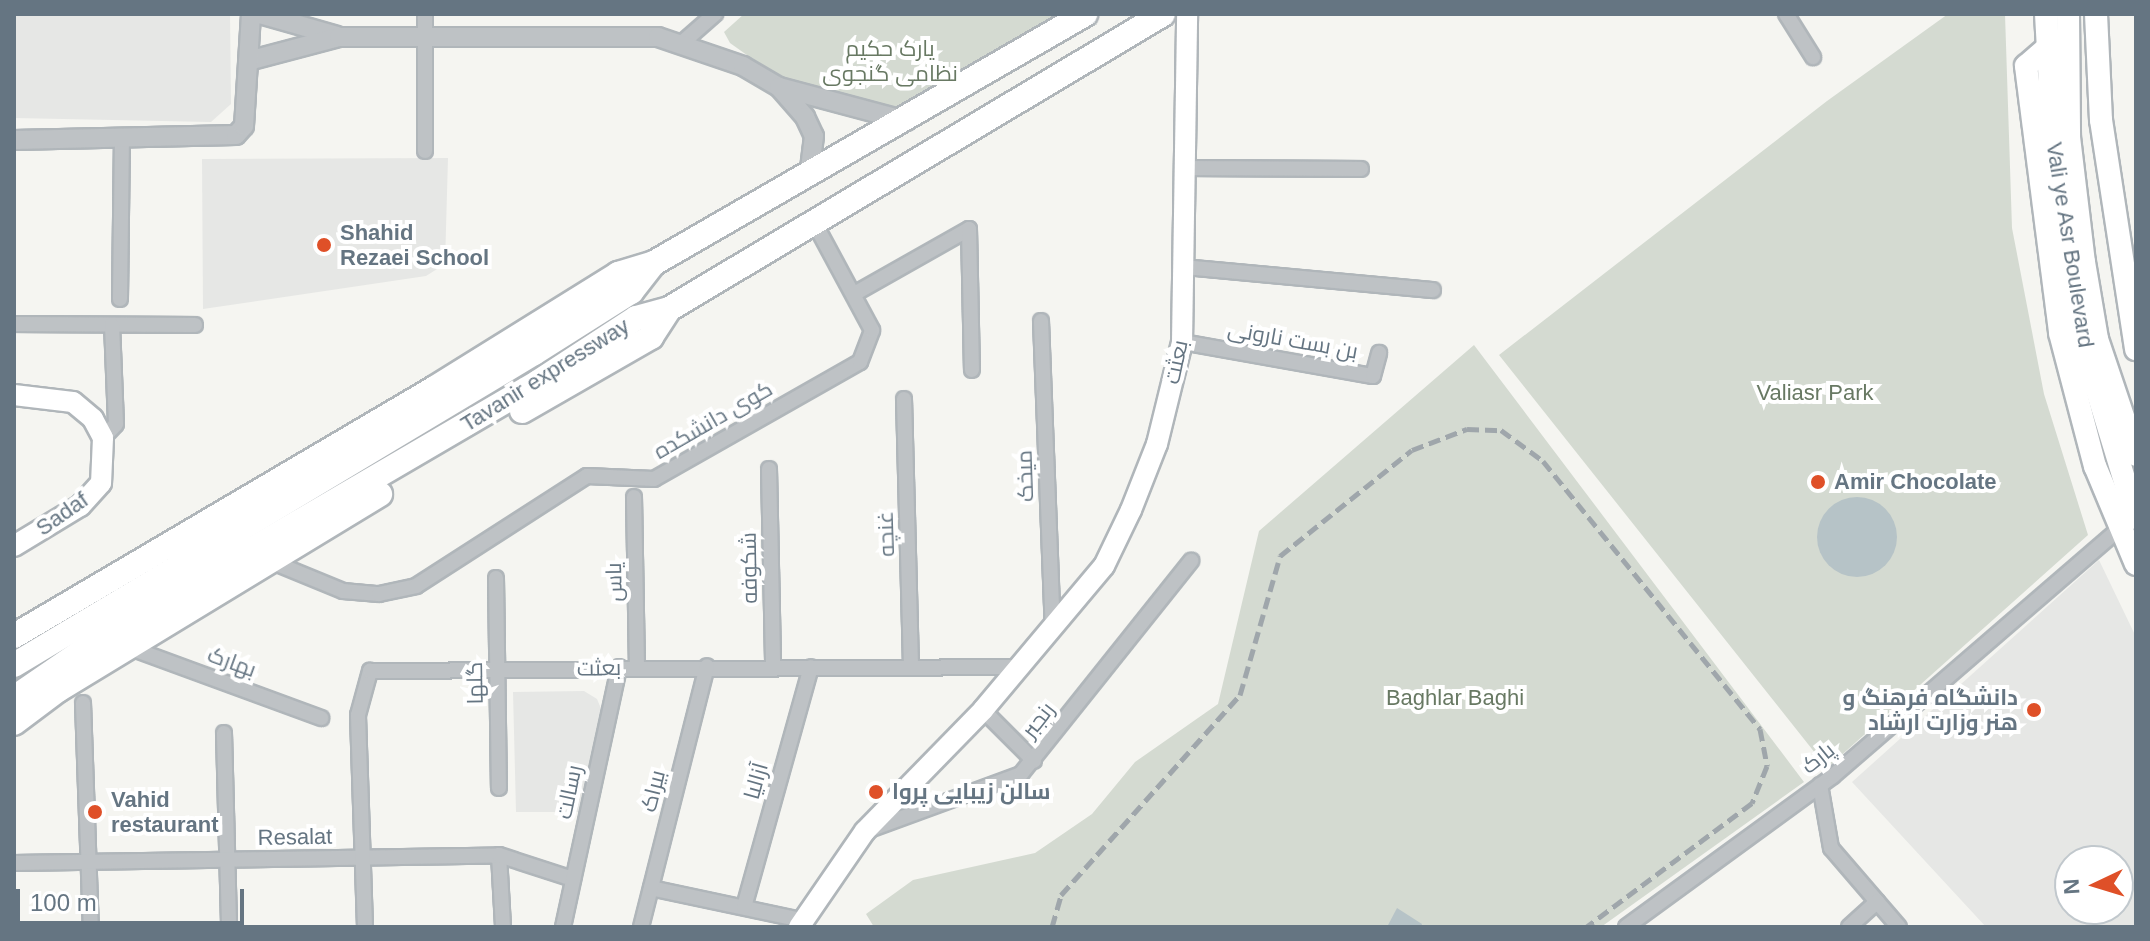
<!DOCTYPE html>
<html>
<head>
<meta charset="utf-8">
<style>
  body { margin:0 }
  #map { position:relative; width:2150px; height:941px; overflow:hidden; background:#f5f5f1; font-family:Helvetica,Cairo,sans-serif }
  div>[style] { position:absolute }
  .built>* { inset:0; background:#e6e7e5 }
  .green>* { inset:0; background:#d4dad1 }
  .water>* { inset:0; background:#b6c3c7 }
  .round { border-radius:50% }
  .roads { filter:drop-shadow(2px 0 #b0b6ba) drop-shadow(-2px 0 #b0b6ba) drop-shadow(0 2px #b0b6ba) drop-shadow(0 -2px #b0b6ba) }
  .minor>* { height:14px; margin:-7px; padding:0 7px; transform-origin:7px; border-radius:7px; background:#bec2c5 }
  .tertiary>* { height:18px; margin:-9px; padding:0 9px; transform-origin:9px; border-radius:9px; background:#bec2c5 }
  .secondary>* { height:20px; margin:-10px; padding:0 10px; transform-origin:10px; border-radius:10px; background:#fff }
  .primary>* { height:22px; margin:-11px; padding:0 11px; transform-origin:11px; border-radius:11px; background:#fff }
  .trunk>* { height:24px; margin:-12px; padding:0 12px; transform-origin:12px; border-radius:12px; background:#fff }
  .rail>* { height:5px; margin-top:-2.5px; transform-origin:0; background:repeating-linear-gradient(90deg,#9fa6ab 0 12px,transparent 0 18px) }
  .dots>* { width:22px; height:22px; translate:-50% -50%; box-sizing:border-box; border:4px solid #fff; border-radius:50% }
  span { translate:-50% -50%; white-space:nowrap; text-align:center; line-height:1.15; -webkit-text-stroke:8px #fff; paint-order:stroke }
  .park-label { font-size:22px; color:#687963 }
  .poi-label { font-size:22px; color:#657582; font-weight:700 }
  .left { translate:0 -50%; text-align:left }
  .right { translate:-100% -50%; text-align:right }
  .street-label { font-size:22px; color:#657582 }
  .frame { position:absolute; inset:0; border:16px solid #657582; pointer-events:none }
  .north { position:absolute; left:2054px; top:845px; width:80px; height:80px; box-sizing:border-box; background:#fff; border:2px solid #c1c8cd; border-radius:50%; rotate:266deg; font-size:22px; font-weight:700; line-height:32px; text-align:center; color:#657582 }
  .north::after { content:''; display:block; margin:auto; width:28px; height:36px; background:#df5028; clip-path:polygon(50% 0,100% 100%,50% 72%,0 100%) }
  .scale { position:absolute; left:16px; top:889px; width:228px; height:36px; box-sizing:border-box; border:4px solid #657582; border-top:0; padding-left:10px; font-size:24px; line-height:28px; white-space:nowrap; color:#657582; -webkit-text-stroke:6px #fff; paint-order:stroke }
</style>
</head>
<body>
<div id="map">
  <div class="built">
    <i style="clip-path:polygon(14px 14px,230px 14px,231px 104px,211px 122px,14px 118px)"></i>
    <i style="clip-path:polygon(448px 158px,445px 264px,426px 276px,203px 309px,202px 159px)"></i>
    <i style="clip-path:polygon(evenodd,2099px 560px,2136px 637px,2136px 927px,1986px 927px,1852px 782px,2099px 560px,2070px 861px,2118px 861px,2118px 909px,2070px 909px,2070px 861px)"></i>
    <i style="clip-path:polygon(584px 691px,597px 699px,602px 711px,580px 812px,516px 812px,513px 692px)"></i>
  </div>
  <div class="green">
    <i style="clip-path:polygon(744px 14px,1063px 14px,900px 110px,800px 93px,730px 43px,724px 32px)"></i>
    <i style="clip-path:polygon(1948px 14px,2005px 14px,2012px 228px,2044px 394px,2088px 535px,1827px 768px,1499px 355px,1827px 101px)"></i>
    <i style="clip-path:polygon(1474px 345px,1804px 782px,1601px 927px,874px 927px,866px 914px,913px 880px,1035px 853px,1092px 814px,1135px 762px,1218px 704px,1259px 531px)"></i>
  </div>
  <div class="water">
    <i class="round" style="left:1817px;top:497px;width:80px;height:80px"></i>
    <i style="clip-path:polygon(1397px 908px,1422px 924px,1421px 927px,1387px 927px)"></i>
  </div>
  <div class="roads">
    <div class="minor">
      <i style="left:1786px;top:14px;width:51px;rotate:57.9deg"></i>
      <i style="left:683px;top:42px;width:43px;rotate:-41.2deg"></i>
      <i style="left:425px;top:151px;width:137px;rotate:-90deg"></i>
      <i style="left:1188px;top:168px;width:173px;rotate:0.3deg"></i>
      <i style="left:1184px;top:267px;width:250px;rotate:5.3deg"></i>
      <i style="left:854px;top:294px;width:132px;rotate:-29.5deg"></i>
      <i style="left:969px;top:229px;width:141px;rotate:88.8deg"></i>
      <i style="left:120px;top:299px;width:159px;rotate:-89.3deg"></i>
      <i style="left:1041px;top:321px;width:307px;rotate:87.8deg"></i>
      <i style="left:14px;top:324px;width:181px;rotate:0.3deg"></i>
      <i style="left:1182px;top:342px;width:194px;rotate:10.1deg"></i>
      <i style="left:1373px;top:376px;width:24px;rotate:-75deg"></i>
      <i style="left:904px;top:399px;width:268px;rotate:88.5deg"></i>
      <i style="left:103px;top:438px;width:19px;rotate:-47deg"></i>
      <i style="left:116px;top:424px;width:99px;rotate:-92.3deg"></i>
      <i style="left:769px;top:469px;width:196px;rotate:88.8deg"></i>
      <i style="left:634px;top:497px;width:170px;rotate:89deg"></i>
      <i style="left:270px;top:561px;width:79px;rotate:22.3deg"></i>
      <i style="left:343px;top:591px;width:36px;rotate:5deg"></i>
      <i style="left:379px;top:594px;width:38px;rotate:-12deg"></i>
      <i style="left:416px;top:586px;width:203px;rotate:-32.8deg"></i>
      <i style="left:587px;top:476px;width:67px;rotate:2.6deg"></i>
      <i style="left:654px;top:479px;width:237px;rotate:-29.6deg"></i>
      <i style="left:860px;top:362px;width:34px;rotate:-69deg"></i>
      <i style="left:872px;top:330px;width:120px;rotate:-118.3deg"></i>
      <i style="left:496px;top:578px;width:210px;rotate:89.2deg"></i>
      <i style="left:128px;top:647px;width:206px;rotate:20.2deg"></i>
      <i style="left:83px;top:703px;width:224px;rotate:88deg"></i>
      <i style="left:983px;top:710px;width:72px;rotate:45deg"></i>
      <i style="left:224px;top:733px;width:194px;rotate:88.5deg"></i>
      <i style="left:1820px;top:785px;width:64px;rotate:80.1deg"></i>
      <i style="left:1831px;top:848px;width:104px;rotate:49.3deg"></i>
      <i style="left:869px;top:830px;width:162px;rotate:-20.2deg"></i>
      <i style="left:1021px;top:774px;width:273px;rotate:-51.4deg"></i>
      <i style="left:499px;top:855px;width:72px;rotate:86.8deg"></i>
      <i style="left:14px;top:863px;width:485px;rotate:-0.9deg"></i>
      <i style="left:499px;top:855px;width:78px;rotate:18deg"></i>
      <i style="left:651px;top:888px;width:154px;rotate:12deg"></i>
      <i style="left:744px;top:907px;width:249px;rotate:-74.4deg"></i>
      <i style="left:365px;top:927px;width:212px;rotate:-91.9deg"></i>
      <i style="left:358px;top:715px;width:46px;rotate:-74.7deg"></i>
      <i style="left:370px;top:671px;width:651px;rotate:-0.35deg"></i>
      <i style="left:563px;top:927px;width:266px;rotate:-77.8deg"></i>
      <i style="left:641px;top:927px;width:269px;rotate:-75.8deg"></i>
      <i style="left:1626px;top:927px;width:256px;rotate:-36.1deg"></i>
      <i style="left:1833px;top:776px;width:387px;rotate:-40.8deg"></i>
      <i style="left:1849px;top:927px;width:38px;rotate:-42deg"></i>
    </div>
    <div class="tertiary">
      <i style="left:260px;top:14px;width:80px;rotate:15.9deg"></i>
      <i style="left:248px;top:61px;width:94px;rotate:-14.8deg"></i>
      <i style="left:339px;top:37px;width:319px"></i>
      <i style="left:658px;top:37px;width:90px;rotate:18.8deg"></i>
      <i style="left:743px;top:66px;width:42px;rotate:30.3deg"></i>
      <i style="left:779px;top:87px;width:132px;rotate:14.9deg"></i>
      <i style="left:779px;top:87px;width:40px;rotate:49deg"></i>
      <i style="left:805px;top:117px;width:21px;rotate:65deg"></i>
      <i style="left:814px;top:136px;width:41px;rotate:97deg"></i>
      <i style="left:14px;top:140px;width:222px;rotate:-1.3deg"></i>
      <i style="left:236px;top:135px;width:12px;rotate:-48deg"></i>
      <i style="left:244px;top:126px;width:112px;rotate:-86.4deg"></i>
    </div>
    <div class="secondary">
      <i style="left:14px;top:395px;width:59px;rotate:6.8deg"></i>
      <i style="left:73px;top:402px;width:26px;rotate:40deg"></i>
      <i style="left:93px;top:419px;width:21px;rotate:62deg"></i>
      <i style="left:103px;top:438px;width:45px;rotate:92.5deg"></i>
      <i style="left:101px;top:483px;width:31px;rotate:132deg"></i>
      <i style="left:80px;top:506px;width:77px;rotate:148.8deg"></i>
      <i style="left:799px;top:927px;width:116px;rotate:-55.5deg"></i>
      <i style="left:865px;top:831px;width:169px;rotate:-45.7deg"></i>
      <i style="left:983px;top:710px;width:188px;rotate:-50deg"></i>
      <i style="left:1104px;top:566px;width:62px;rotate:-64.3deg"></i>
      <i style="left:1131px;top:510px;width:71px;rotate:-68.5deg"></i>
      <i style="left:1157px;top:444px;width:105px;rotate:-76.2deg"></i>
      <i style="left:1182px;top:342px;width:328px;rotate:-89.1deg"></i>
    </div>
    <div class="primary">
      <i style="left:2046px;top:14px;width:126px;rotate:86.8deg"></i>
      <i style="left:2053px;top:140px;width:128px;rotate:82.8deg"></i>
      <i style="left:2069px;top:267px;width:75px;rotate:80deg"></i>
      <i style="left:2082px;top:341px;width:185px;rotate:73deg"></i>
      <i style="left:2068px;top:14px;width:123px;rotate:89.5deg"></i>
      <i style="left:2069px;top:137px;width:126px;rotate:83.2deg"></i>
      <i style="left:2084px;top:262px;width:78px;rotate:80.4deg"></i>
      <i style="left:2097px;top:339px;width:122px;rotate:71.4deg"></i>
      <i style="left:2096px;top:14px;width:106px;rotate:87.3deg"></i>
      <i style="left:2101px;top:120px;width:232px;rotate:81.3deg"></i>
      <i style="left:2048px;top:47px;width:29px;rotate:139deg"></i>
      <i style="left:2026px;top:66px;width:269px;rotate:82.7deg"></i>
      <i style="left:2060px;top:333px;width:138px;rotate:75.3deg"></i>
      <i style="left:2095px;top:466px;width:106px;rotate:67.3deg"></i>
    </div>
    <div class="trunk">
      <i style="left:522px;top:411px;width:149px;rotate:-29.8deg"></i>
      <i style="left:651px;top:337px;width:33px;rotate:-57deg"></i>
      <i style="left:14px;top:636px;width:489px;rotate:-30.5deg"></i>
      <i style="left:435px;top:388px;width:216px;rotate:-31.9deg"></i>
      <i style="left:618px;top:274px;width:38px;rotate:-17deg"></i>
      <i style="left:14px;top:665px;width:606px;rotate:-30.96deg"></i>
      <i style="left:534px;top:353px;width:115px;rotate:-32.2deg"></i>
      <i style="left:631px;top:292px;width:37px;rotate:-52deg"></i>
      <i style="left:654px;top:263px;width:498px;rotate:-30deg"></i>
      <i style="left:14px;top:698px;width:113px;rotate:-34.5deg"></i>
      <i style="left:107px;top:634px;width:499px;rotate:-30.3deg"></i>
      <i style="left:538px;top:382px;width:117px;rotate:-33.1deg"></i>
      <i style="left:636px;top:318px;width:34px;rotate:-15deg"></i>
      <i style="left:669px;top:309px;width:575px;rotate:-30.84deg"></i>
      <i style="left:14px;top:723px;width:55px;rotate:-36.9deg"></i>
      <i style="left:58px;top:690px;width:377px;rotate:-31.3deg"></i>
    </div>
  </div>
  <div class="rail">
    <i style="left:1052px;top:927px;width:33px;rotate:-74deg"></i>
    <i style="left:1061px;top:895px;width:268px;rotate:-48.2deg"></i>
    <i style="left:1240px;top:695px;width:145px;rotate:-73.9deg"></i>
    <i style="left:1280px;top:556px;width:169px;rotate:-38.8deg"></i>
    <i style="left:1412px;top:450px;width:59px;rotate:-20.9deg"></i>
    <i style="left:1467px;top:429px;width:34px;rotate:2deg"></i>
    <i style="left:1501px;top:430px;width:52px;rotate:36.4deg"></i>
    <i style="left:1543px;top:461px;width:345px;rotate:51deg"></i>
    <i style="left:1760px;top:729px;width:38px;rotate:79deg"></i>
    <i style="left:1767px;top:766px;width:40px;rotate:112deg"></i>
    <i style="left:1752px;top:803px;width:207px;rotate:143.2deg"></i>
  </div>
  <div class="dots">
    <i style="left:324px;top:245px;background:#df5028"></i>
    <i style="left:1818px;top:482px;background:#df5028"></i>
    <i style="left:2034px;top:710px;background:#df5028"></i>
    <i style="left:876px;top:792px;background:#df5028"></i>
    <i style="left:95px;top:812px;background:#df5028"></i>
  </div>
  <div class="park-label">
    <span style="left:890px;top:61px">پارک حکیم<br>نظامی گنجوی</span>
    <span style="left:1815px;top:393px">Valiasr Park</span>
    <span style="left:1455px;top:698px">Baghlar Baghi</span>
  </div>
  <div class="poi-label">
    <span class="left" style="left:340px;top:245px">Shahid<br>Rezaei School</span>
    <span class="left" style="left:1834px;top:482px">Amir Chocolate</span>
    <span class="right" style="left:2018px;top:710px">دانشگاه فرهنگ و<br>هنر وزارت ارشاد</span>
    <span class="left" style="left:892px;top:792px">سالن زيبايى پروا</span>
    <span class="left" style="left:111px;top:812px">Vahid<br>restaurant</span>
  </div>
  <div class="street-label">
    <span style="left:2070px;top:245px;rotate:81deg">Vali ye Asr Boulevard</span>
    <span style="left:1293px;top:340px;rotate:10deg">بن بست نارونی</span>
    <span style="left:1176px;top:362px;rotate:-78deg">بعثت</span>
    <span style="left:545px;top:375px;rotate:-32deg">Tavanir expressway</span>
    <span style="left:713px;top:420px;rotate:-30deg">کوی دانشکده</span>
    <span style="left:1025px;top:476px;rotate:-92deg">میخک</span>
    <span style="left:62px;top:514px;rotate:-35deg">Sadaf</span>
    <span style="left:886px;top:534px;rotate:-92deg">غنچه</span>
    <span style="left:749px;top:568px;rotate:-91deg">شکوفه</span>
    <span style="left:614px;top:582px;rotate:-91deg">یاس</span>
    <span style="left:232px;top:662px;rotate:20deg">بهارک</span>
    <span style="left:599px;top:668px;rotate:-1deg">بعثت</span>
    <span style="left:475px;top:683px;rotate:-91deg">گلها</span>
    <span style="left:1038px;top:720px;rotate:-52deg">رنجبر</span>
    <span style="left:1818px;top:758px;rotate:-39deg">پارک</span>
    <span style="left:756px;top:781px;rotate:-74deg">آزالیا</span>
    <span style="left:653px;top:791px;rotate:-76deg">بیراک</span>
    <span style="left:569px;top:792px;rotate:-78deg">رسالت</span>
    <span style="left:295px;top:837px;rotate:-1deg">Resalat</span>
  </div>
  <div class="frame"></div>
  <div class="north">N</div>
  <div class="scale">100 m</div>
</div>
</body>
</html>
